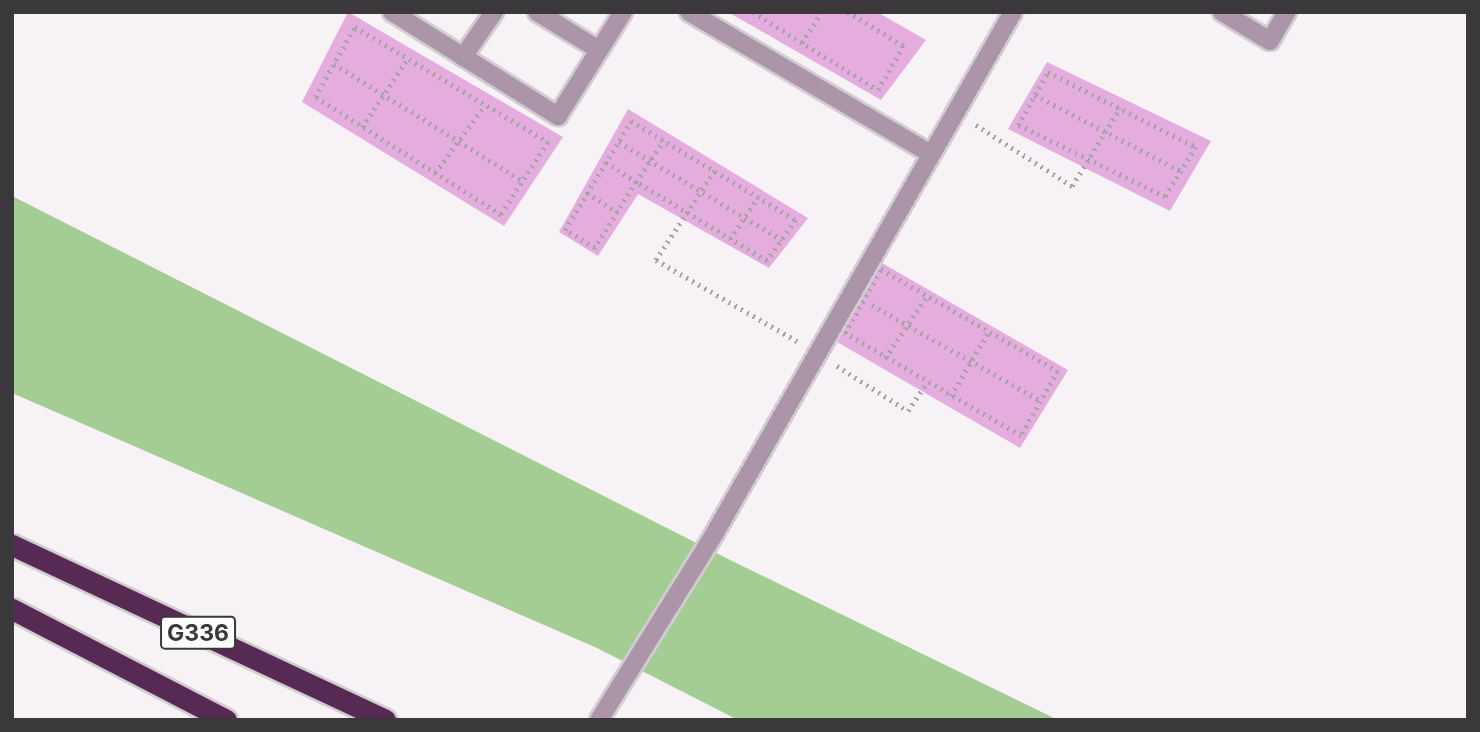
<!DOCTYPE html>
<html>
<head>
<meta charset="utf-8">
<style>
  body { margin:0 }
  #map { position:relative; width:1480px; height:732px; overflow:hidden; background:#f7f2f6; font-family:Inter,sans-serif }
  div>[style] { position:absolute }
  .water>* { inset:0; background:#a4cd93 }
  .building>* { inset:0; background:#e4adde }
  .path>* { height:4.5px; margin-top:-2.25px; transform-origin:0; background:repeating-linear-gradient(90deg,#a5a1a4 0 2px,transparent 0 7px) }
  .roads { filter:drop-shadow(2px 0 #d1cdd0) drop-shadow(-2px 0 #d1cdd0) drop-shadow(0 2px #d1cdd0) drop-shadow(0 -2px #d1cdd0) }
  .minor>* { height:18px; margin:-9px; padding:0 9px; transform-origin:9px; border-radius:9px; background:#ac94a9 }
  .highway>* { height:21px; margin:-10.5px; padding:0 10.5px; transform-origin:10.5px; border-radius:10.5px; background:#572a54 }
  span { translate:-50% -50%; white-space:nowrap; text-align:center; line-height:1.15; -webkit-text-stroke:5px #fff; paint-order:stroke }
  .shield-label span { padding:2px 5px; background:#fff; border:2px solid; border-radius:5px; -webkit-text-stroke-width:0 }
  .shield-label { font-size:23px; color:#3a383a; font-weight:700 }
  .frame { position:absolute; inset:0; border:14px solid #3a383a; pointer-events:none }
</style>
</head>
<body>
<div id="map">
  <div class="water">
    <i style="clip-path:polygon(12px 196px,730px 560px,1058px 720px,738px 720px,597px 648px,12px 393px)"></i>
  </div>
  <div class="building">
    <i style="clip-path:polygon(348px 12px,563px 137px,504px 226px,302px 102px)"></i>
    <i style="clip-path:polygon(728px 12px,877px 12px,926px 40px,881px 100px)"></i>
    <i style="clip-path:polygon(1047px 62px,1211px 141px,1170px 211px,1008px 129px)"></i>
    <i style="clip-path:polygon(628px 109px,808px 218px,769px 268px,638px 194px,598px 256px,559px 232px)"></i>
    <i style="clip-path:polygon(882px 263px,1068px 370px,1020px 448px,837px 342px)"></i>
  </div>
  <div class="path">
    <i style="left:753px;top:12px;width:147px;rotate:32deg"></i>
    <i style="left:878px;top:90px;width:51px;rotate:-60.4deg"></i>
    <i style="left:903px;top:46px;width:66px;rotate:-148.7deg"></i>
    <i style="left:355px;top:27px;width:225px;rotate:30.8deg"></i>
    <i style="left:548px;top:142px;width:87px;rotate:122.8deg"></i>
    <i style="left:501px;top:215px;width:220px;rotate:-147.6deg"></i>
    <i style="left:315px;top:97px;width:81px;rotate:-60.3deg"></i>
    <i style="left:802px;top:43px;width:36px;rotate:-58deg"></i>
    <i style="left:334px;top:64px;width:222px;rotate:31.8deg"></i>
    <i style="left:1048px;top:72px;width:166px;rotate:26.9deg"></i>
    <i style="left:1196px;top:147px;width:59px;rotate:121.8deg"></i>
    <i style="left:1165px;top:197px;width:164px;rotate:-153.9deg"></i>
    <i style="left:1018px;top:125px;width:61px;rotate:-60.5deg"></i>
    <i style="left:1035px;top:95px;width:165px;rotate:27.5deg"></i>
    <i style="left:631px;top:121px;width:192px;rotate:31deg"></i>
    <i style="left:796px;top:220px;width:50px;rotate:125.3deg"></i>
    <i style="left:767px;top:261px;width:153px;rotate:-148.9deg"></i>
    <i style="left:636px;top:182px;width:78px;rotate:121.8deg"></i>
    <i style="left:595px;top:248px;width:35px;rotate:-149deg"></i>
    <i style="left:565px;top:230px;width:127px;rotate:-58.8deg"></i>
    <i style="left:976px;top:125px;width:114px;rotate:32.4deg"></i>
    <i style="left:1072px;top:186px;width:92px;rotate:-58.4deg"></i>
    <i style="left:362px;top:127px;width:83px;rotate:-56.3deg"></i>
    <i style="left:619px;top:142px;width:190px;rotate:31deg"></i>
    <i style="left:606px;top:162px;width:36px;rotate:34deg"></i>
    <i style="left:636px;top:182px;width:50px;rotate:-56.3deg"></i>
    <i style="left:715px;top:171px;width:107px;rotate:123.5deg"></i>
    <i style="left:656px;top:260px;width:163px;rotate:29.9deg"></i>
    <i style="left:435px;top:173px;width:84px;rotate:-53.7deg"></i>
    <i style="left:587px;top:193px;width:36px;rotate:32deg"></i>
    <i style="left:730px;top:239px;width:50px;rotate:-56.3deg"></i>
    <i style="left:881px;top:269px;width:204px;rotate:30deg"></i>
    <i style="left:1058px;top:371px;width:75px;rotate:119.6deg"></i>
    <i style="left:1021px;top:436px;width:204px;rotate:-149.7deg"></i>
    <i style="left:845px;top:333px;width:73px;rotate:-60.6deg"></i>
    <i style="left:872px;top:305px;width:194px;rotate:29.6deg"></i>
    <i style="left:885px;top:358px;width:75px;rotate:-55.9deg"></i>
    <i style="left:837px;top:366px;width:84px;rotate:32.4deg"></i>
    <i style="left:908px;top:411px;width:35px;rotate:-57deg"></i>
    <i style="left:951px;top:396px;width:75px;rotate:-59.7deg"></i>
  </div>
  <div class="roads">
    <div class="minor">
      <i style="left:392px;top:12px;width:196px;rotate:32.1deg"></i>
      <i style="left:558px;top:116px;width:123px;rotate:-58deg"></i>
      <i style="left:537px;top:12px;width:73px;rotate:31.5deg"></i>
      <i style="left:689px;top:12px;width:281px;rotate:30.4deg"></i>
      <i style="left:1222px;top:12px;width:56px;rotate:31.1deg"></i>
      <i style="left:1270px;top:41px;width:34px;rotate:-60deg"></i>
      <i style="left:463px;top:57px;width:55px;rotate:-55.4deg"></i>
      <i style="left:599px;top:720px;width:222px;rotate:-58.2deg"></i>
      <i style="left:716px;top:531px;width:598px;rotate:-60.22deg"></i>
    </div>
    <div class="highway">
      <i style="left:12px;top:545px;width:412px;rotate:25.1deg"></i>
      <i style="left:12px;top:609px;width:241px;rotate:27.4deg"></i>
    </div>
  </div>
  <div class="shield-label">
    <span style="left:198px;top:633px">G336</span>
  </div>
  <div class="frame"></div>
</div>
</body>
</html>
